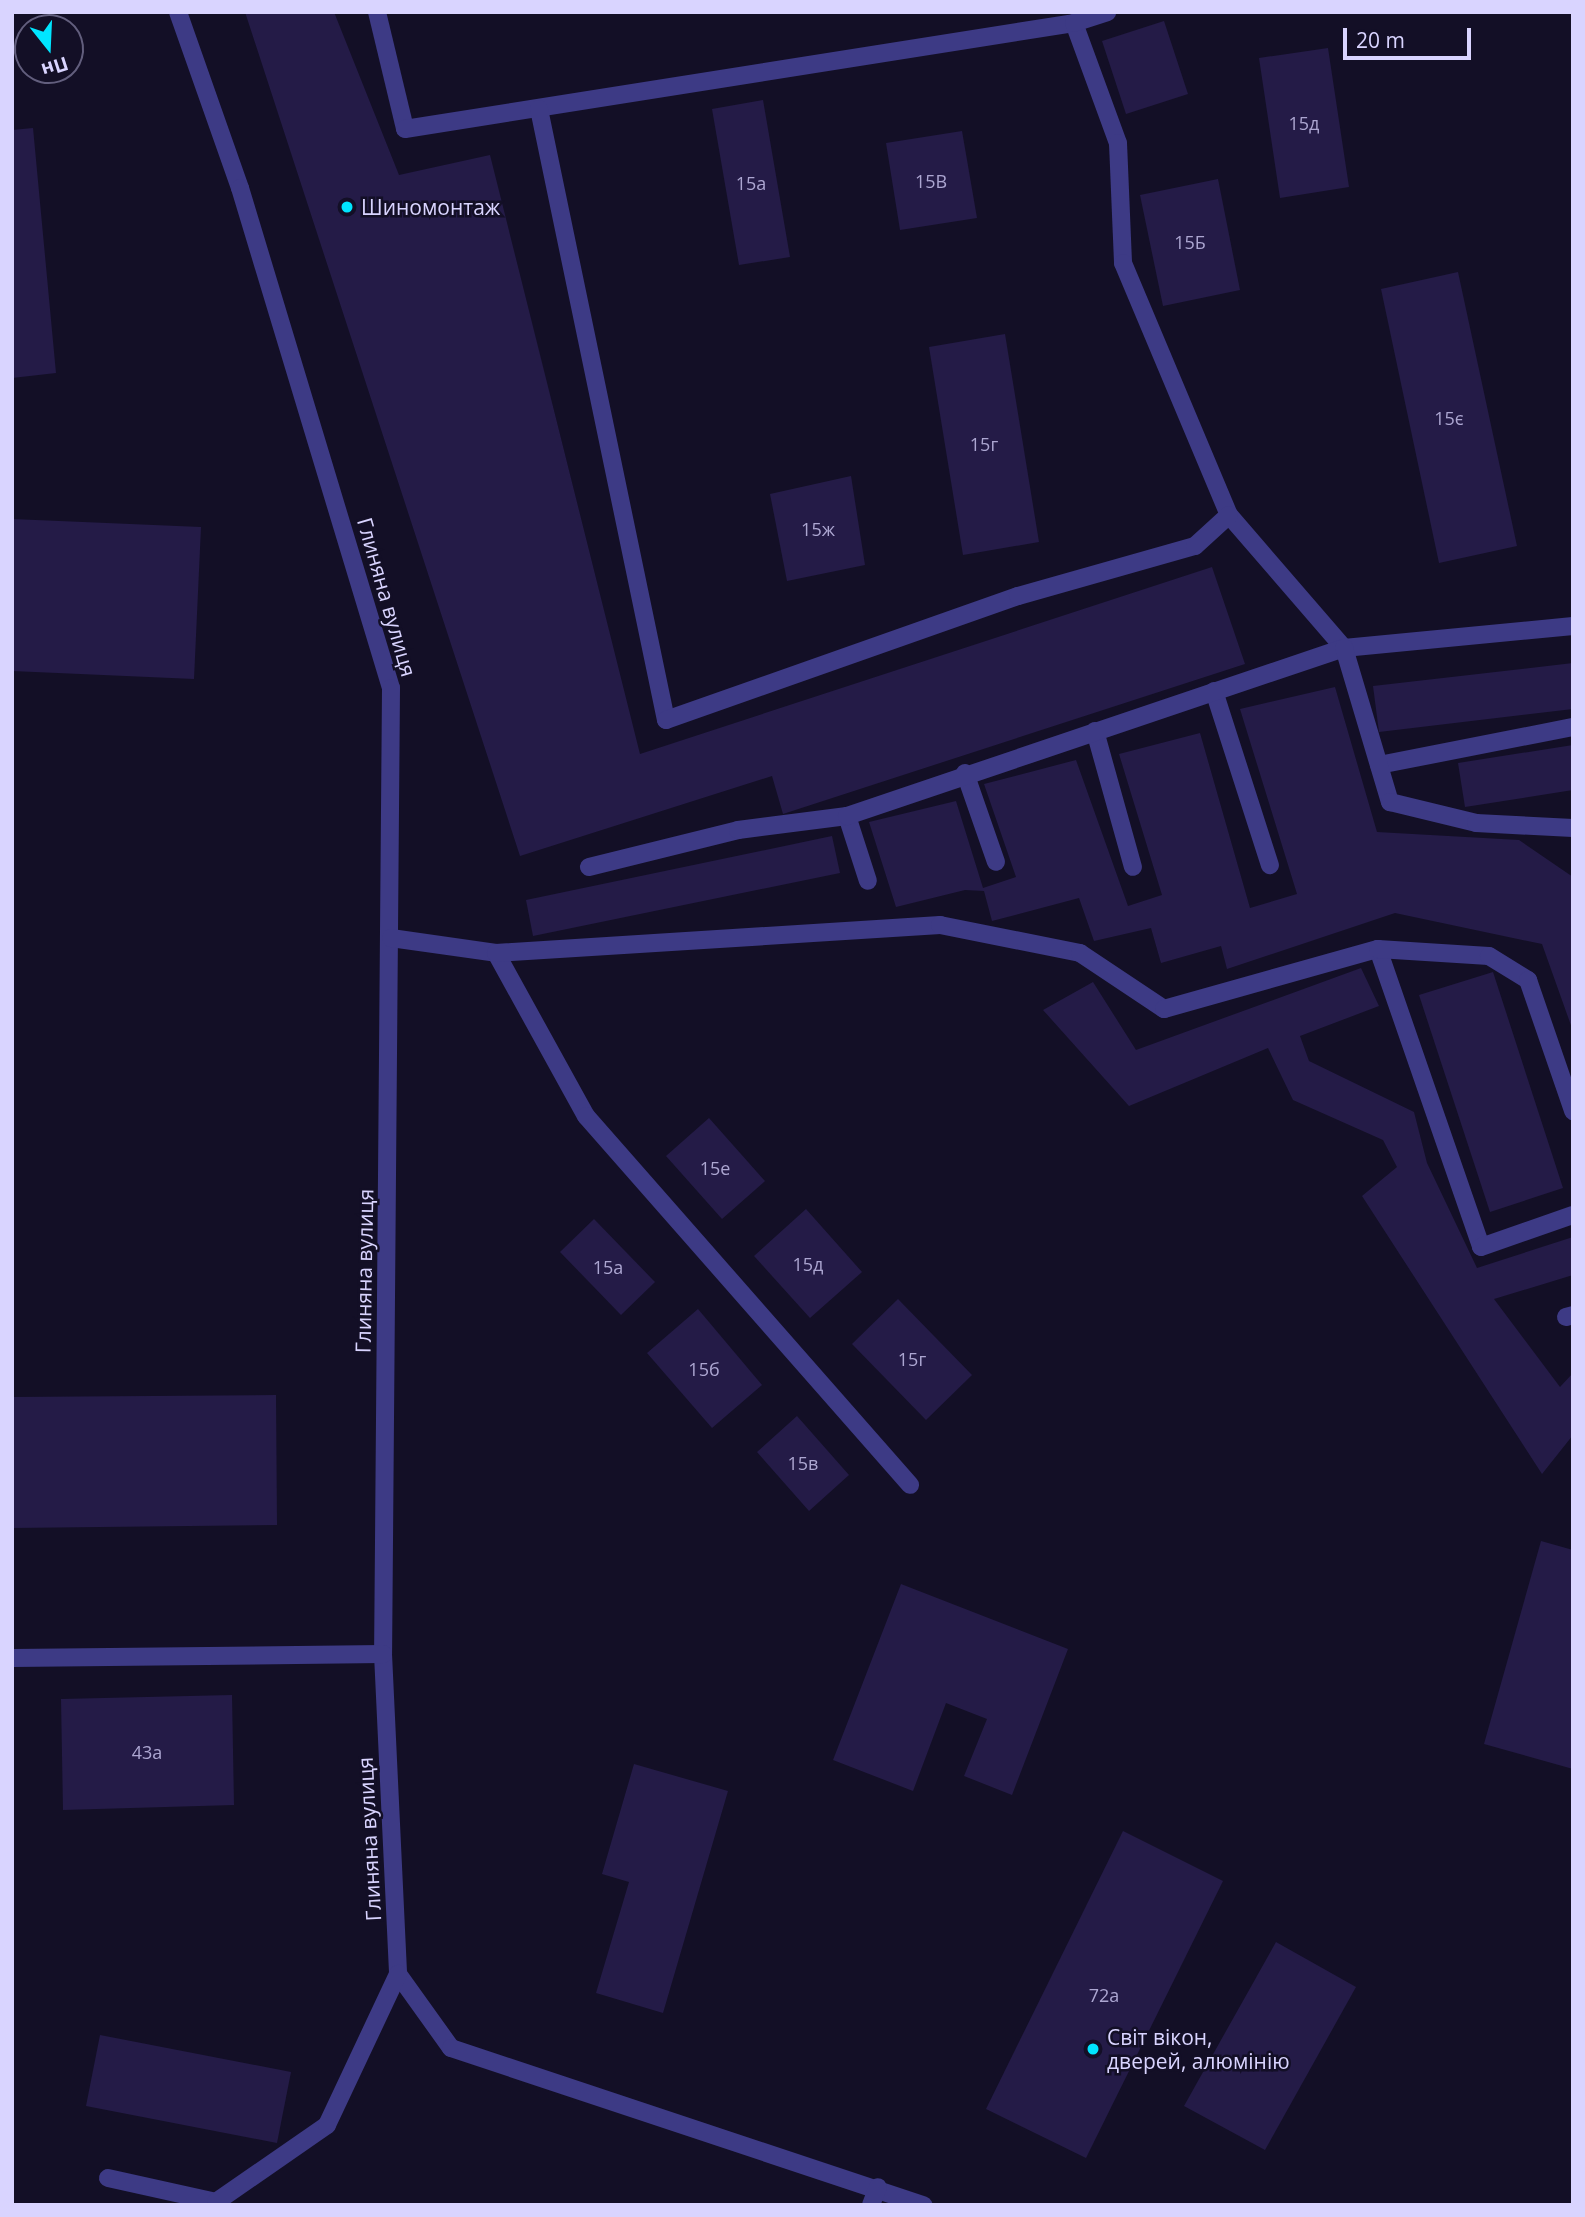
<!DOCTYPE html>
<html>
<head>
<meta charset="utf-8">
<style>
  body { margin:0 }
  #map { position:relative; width:1585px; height:2217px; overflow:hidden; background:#130f26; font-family:"Open Sans",sans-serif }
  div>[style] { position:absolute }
  .building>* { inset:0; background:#241b47 }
  .minor>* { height:18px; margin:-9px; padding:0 9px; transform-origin:9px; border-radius:9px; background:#3d3a85 }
  .dots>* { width:19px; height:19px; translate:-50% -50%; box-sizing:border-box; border:4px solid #130f26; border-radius:50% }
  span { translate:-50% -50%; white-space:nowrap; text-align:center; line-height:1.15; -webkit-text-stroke:5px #130f26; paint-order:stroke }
  .number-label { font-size:18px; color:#aca6d1 }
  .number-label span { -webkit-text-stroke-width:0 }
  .poi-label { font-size:21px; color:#d9d4ff }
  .left { translate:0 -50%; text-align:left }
  .street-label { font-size:21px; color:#d9d4ff }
  .frame { position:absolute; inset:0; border:14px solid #d9d4ff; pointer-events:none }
  .north { position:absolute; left:14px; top:14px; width:70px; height:70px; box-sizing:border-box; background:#130f26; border:2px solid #625e7d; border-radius:50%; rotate:162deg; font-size:19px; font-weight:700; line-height:28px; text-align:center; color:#d9d4ff }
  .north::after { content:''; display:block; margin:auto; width:24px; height:32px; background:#00e5ff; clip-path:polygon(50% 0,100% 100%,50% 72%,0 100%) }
  .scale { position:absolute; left:1343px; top:28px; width:128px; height:32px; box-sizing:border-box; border:4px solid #d9d4ff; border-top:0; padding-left:9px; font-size:21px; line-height:24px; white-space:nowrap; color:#d9d4ff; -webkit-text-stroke:5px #130f26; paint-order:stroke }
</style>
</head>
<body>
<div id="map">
  <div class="building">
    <i style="clip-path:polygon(245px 12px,334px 12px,399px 175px,490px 155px,640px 754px,1212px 567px,1245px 664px,783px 814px,772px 776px,520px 856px)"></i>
    <i style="clip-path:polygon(1164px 21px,1188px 94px,1126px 114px,1102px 41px)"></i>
    <i style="clip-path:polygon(1328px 48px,1349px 187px,1280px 198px,1259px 58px)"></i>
    <i style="clip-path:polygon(763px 100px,790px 257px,739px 265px,712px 109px)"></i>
    <i style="clip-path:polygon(33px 128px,56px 373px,12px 378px,12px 130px)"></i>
    <i style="clip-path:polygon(962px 131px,977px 218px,900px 230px,886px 143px)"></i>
    <i style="clip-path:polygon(1218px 179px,1240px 290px,1163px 306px,1140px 195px)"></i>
    <i style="clip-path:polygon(1458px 272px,1517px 546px,1439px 563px,1381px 289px)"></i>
    <i style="clip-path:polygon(1005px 334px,1039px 542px,963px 555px,929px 347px)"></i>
    <i style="clip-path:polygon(851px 476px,865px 565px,787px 581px,770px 494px)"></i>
    <i style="clip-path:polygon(12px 519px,201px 527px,194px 679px,12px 671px)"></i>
    <i style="clip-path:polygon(1573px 663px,1573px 709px,1379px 732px,1373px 686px)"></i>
    <i style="clip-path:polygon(1335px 687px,1377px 832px,1519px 840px,1573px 877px,1573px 1031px,1542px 944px,1395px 913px,1227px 969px,1221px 946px,1161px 963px,1151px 928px,1094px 941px,1079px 898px,992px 921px,984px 891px,965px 890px,896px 907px,869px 822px,956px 801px,983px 888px,1016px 877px,984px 784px,1076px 760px,1128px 906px,1162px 895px,1119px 754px,1200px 733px,1250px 908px,1297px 894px,1240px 709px)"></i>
    <i style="clip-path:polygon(1573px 745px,1573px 790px,1465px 807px,1458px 763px)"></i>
    <i style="clip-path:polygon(832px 836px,840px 873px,533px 936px,526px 900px)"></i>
    <i style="clip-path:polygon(1361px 968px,1379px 1006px,1300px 1036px,1309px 1061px,1414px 1112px,1427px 1163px,1477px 1268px,1573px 1237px,1573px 1275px,1494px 1299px,1560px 1387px,1573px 1373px,1573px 1435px,1542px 1474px,1362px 1196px,1397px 1167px,1383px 1140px,1293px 1100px,1268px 1048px,1129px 1106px,1043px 1010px,1093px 982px,1136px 1050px)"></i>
    <i style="clip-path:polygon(1493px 972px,1563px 1188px,1490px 1212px,1419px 995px)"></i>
    <i style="clip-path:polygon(709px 1118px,765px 1181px,722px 1219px,666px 1156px)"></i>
    <i style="clip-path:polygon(806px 1209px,862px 1272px,810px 1318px,754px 1256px)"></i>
    <i style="clip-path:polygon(594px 1219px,655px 1282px,621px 1315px,560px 1252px)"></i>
    <i style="clip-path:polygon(898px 1299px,972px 1375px,926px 1420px,852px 1344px)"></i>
    <i style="clip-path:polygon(698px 1309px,762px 1385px,712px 1428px,647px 1353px)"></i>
    <i style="clip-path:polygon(276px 1395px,277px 1525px,12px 1528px,12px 1397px)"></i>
    <i style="clip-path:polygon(797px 1416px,849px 1475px,809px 1511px,757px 1452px)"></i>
    <i style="clip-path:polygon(1541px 1541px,1573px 1550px,1573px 1769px,1484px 1744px)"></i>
    <i style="clip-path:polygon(901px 1584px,1068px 1649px,1012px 1795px,964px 1776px,987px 1719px,946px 1703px,913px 1791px,833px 1760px)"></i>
    <i style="clip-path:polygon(232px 1695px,234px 1805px,63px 1810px,61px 1699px)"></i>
    <i style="clip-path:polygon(634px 1764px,728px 1791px,663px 2013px,596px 1993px,629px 1882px,602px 1874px)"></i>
    <i style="clip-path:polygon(1123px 1831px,1223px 1881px,1086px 2158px,986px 2109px)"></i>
    <i style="clip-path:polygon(1276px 1942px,1356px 1987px,1265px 2150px,1184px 2106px)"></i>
    <i style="clip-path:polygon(100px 2035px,291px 2072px,277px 2143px,86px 2106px)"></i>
  </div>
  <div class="minor">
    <i style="left:178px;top:12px;width:187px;rotate:70.6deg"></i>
    <i style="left:240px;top:188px;width:522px;rotate:73.2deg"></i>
    <i style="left:391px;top:688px;width:966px;rotate:90.47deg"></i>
    <i style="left:383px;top:1654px;width:320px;rotate:87.3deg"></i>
    <i style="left:398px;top:1974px;width:91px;rotate:54.4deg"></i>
    <i style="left:451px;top:2048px;width:498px;rotate:18.4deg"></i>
    <i style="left:377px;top:12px;width:120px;rotate:76.5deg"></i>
    <i style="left:405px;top:129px;width:677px;rotate:-9deg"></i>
    <i style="left:1074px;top:23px;width:128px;rotate:69.9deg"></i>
    <i style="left:1118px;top:143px;width:120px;rotate:87.6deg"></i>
    <i style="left:1123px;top:263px;width:273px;rotate:67.2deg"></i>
    <i style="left:1229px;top:515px;width:176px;rotate:49.2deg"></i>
    <i style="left:1344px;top:648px;width:230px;rotate:-5.5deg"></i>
    <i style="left:1074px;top:23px;width:35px;rotate:-18deg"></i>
    <i style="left:539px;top:109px;width:624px;rotate:78.26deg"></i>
    <i style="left:666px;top:720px;width:373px;rotate:-19.4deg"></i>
    <i style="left:1018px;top:596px;width:184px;rotate:-15.8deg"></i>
    <i style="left:1195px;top:546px;width:46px;rotate:-42.4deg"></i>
    <i style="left:1214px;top:691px;width:183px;rotate:72.2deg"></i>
    <i style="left:1095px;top:731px;width:141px;rotate:74.4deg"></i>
    <i style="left:1379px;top:765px;width:198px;rotate:-11.1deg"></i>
    <i style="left:965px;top:773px;width:94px;rotate:70.8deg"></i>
    <i style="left:847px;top:816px;width:68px;rotate:72.1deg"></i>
    <i style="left:589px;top:867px;width:154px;rotate:-13.9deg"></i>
    <i style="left:738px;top:830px;width:110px;rotate:-7.3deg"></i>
    <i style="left:847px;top:816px;width:525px;rotate:-18.68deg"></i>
    <i style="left:1344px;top:648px;width:161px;rotate:73.4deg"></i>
    <i style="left:1390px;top:802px;width:89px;rotate:13.7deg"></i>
    <i style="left:1476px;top:823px;width:97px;rotate:3deg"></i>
    <i style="left:391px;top:938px;width:106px;rotate:8.1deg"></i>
    <i style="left:496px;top:953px;width:186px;rotate:61.1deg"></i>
    <i style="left:586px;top:1116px;width:491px;rotate:48.7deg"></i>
    <i style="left:1378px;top:949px;width:315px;rotate:70.9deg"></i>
    <i style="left:1481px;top:1247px;width:97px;rotate:-19.2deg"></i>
    <i style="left:496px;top:953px;width:445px;rotate:-3.6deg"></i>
    <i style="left:940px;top:925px;width:143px;rotate:11.3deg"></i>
    <i style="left:1080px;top:953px;width:101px;rotate:33.7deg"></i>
    <i style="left:1164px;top:1009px;width:222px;rotate:-15.7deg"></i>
    <i style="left:1378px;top:949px;width:111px;rotate:3.6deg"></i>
    <i style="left:1489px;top:956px;width:46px;rotate:31.6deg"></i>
    <i style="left:1528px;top:980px;width:139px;rotate:71deg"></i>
    <i style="left:1566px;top:1317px;width:7px;rotate:-16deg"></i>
    <i style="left:12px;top:1658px;width:371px;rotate:-0.6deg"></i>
    <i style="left:108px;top:2178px;width:111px;rotate:12.5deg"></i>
    <i style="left:216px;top:2202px;width:135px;rotate:-34.7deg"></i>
    <i style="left:327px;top:2125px;width:167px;rotate:-64.8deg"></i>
    <i style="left:871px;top:2205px;width:19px;rotate:-69deg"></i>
  </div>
  <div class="dots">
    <i style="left:347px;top:207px;background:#00e5ff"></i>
    <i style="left:1093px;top:2049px;background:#00e5ff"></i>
  </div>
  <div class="number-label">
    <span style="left:1304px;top:123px">15д</span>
    <span style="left:931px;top:181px">15В</span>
    <span style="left:751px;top:183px">15а</span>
    <span style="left:1190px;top:242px">15Б</span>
    <span style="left:1449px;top:418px">15є</span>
    <span style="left:984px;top:444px">15г</span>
    <span style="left:818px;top:529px">15ж</span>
    <span style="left:715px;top:1168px">15е</span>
    <span style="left:808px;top:1264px">15д</span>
    <span style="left:608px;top:1267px">15а</span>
    <span style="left:912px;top:1359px">15г</span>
    <span style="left:704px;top:1369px">15б</span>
    <span style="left:803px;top:1463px">15в</span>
    <span style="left:147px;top:1752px">43а</span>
    <span style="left:1104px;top:1995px">72а</span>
  </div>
  <div class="poi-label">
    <span class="left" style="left:361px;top:207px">Шиномонтаж</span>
    <span class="left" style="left:1107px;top:2049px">Світ вікон,<br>дверей, алюмінію</span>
  </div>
  <div class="street-label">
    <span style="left:387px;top:597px;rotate:74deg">Глиняна вулиця</span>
    <span style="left:364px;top:1271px;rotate:-89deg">Глиняна вулиця</span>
    <span style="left:369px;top:1839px;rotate:-93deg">Глиняна вулиця</span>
  </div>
  <div class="frame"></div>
  <div class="north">Пн</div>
  <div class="scale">20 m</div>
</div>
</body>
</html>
